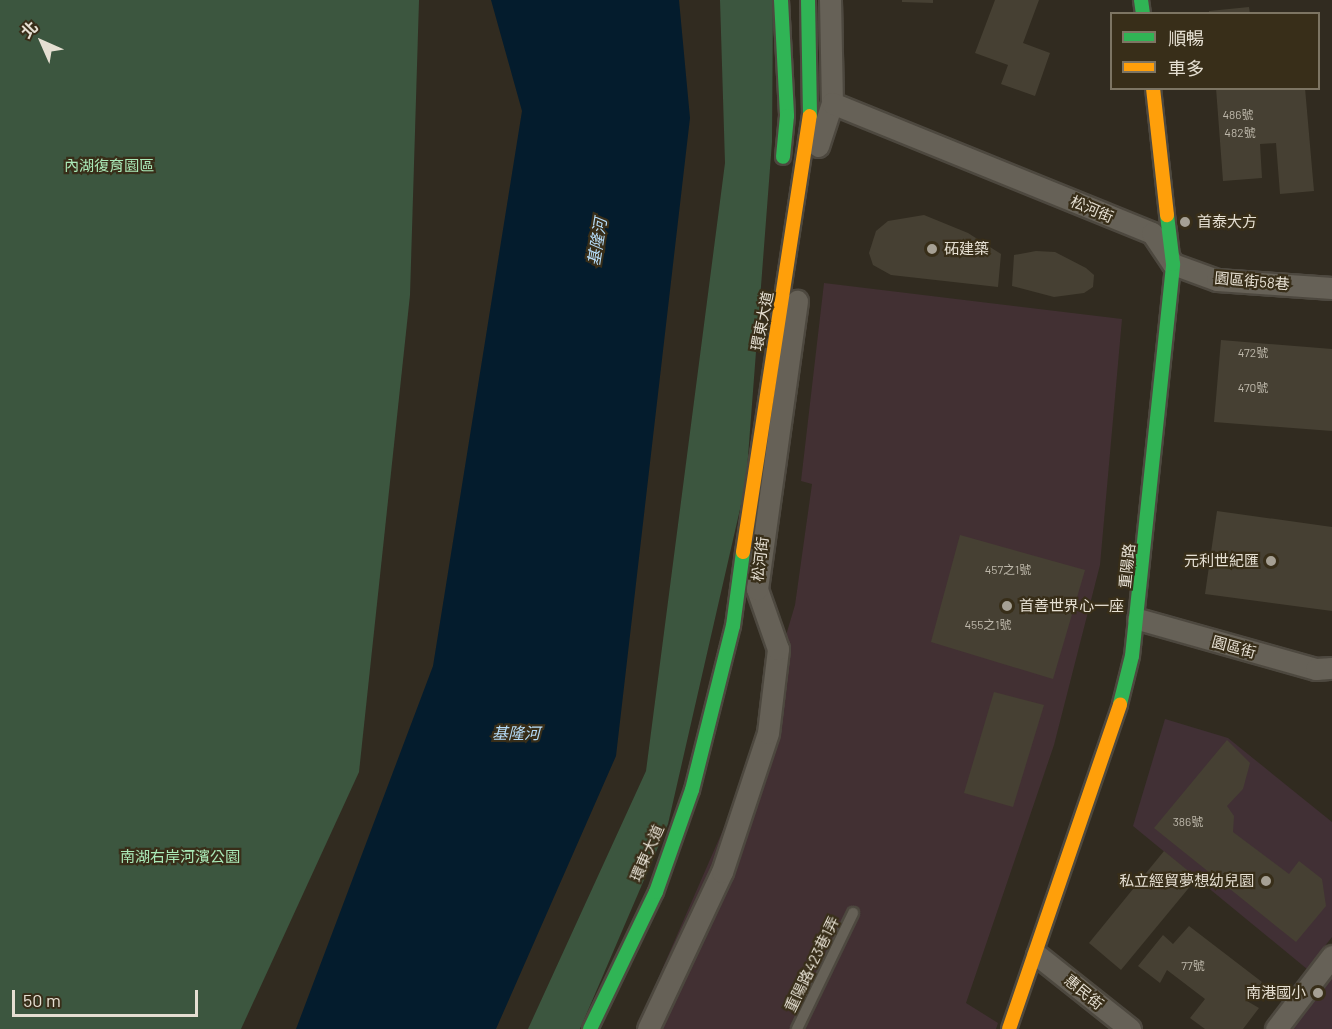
<!DOCTYPE html>
<html>
<head>
<meta charset="utf-8">
<style>
  body { margin:0 }
  #map { position:relative; width:1332px; height:1029px; overflow:hidden; background:#312b20; font-family:Barlow,"Noto Sans TC",sans-serif }
  div>[style] { position:absolute }
  .industrial>* { inset:0; background:#423033 }
  .education>* { inset:0; background:#413035 }
  .green>* { inset:0; background:#3c563f }
  .water>* { inset:0; background:#041c2d }
  .building>* { inset:0; background:#464033 }
  .roads { filter:drop-shadow(2px 0 #4d483f) drop-shadow(-2px 0 #4d483f) drop-shadow(0 2px #4d483f) drop-shadow(0 -2px #4d483f) }
  .lane>* { height:10px; margin:-5px; padding:0 5px; transform-origin:5px; border-radius:5px; background:#666157 }
  .street>* { height:21px; margin:-10.5px; padding:0 10.5px; transform-origin:10.5px; border-radius:10.5px; background:#666157 }
  .fast>* { height:14px; margin:-7px; padding:0 7px; transform-origin:7px; border-radius:7px; background:#30b455 }
  .slow>* { height:14px; margin:-7px; padding:0 7px; transform-origin:7px; border-radius:7px; background:#ff9f0a }
  .dots>* { width:16px; height:16px; translate:-50% -50%; box-sizing:border-box; border:3px solid #382e19; border-radius:50% }
  span { translate:-50% -50%; white-space:nowrap; text-align:center; line-height:1.15; -webkit-text-stroke:4.5px #382e19; paint-order:stroke }
  .number-label { font-size:12px; color:#bdb7aa }
  .number-label span { -webkit-text-stroke-width:0 }
  .park-label { font-size:15px; color:#aae9b7 }
  .street-label { font-size:15px; color:#e5dfd2 }
  .poi-label { font-size:15px; color:#e5dfd2 }
  .left { translate:0 -50%; text-align:left }
  .right { translate:-100% -50%; text-align:right }
  .water-label { font-size:16px; color:#b5dbf7; font-style:italic }
  .legend { position:absolute; left:1110px; top:12px; width:210px; height:78px; box-sizing:border-box; background:#382e19; border:2px solid #7d7563; margin:0; padding:8px 10px; list-style:none; font-size:18px; color:#e5dfd2 }
  .legend li { display:flex; align-items:center; gap:12px; height:30px }
  .legend b { width:30px; border:2px solid #7d7563 }
  .north { position:absolute; left:12px; top:12px; width:60px; height:60px; -webkit-text-stroke:4px #382e19; paint-order:stroke; rotate:315deg; font-size:16px; font-weight:700; line-height:24px; text-align:center; color:#e5dfd2 }
  .north::after { content:''; display:block; margin:auto; width:21px; height:27px; background:#e5dfd2; clip-path:polygon(50% 0,100% 100%,50% 72%,0 100%) }
  .scale { position:absolute; left:12px; top:990px; width:186px; height:27px; box-sizing:border-box; border:3px solid #e5dfd2; border-top:0; padding-left:8px; font-size:18px; line-height:21px; white-space:nowrap; color:#e5dfd2; -webkit-text-stroke:4px #382e19; paint-order:stroke }
</style>
</head>
<body>
<div id="map">
  <div class="industrial">
    <i style="clip-path:polygon(824px 283px,1122px 319px,1100px 565px,1054px 745px,966px 1003px,998px 1023px,996px 1029px,636px 1029px,740px 791px,795px 605px,812px 484px,801px 481px)"></i>
  </div>
  <div class="education">
    <i style="clip-path:polygon(1165px 719px,1228px 738px,1332px 822px,1332px 937px,1307px 969px,1133px 826px)"></i>
    <i style="clip-path:polygon(1332px 956px,1332px 1029px,1276px 1029px)"></i>
  </div>
  <div class="green">
    <i style="clip-path:polygon(0 0,419px 0,410px 295px,359px 772px,241px 1029px,0 1029px)"></i>
    <i style="clip-path:polygon(720px 0,773px 0,772px 142px,746px 483px,668px 824px,580px 1029px,528px 1029px,646px 771px,725px 163px)"></i>
  </div>
  <div class="water">
    <i style="clip-path:polygon(491px 0,679px 0,690px 118px,616px 756px,496px 1029px,296px 1029px,433px 666px,522px 111px)"></i>
  </div>
  <div class="building">
    <i style="clip-path:polygon(902px 0,933px 0,933px 3px,902px 2px)"></i>
    <i style="clip-path:polygon(995px 0,1039px 0,1023px 43px,1050px 53px,1035px 96px,1001px 84px,1008px 65px,975px 53px)"></i>
    <i style="clip-path:polygon(1249px 7px,1250px 14px,1209px 14px,1209px 11px)"></i>
    <i style="clip-path:polygon(1216px 88px,1305px 88px,1314px 191px,1280px 194px,1276px 143px,1260px 144px,1262px 178px,1223px 181px)"></i>
    <i style="clip-path:polygon(924px 215px,968px 233px,1001px 254px,998px 287px,891px 275px,873px 265px,869px 253px,876px 231px,888px 221px)"></i>
    <i style="clip-path:polygon(1036px 251px,1055px 252px,1086px 268px,1094px 275px,1093px 287px,1084px 293px,1054px 297px,1012px 286px,1014px 255px)"></i>
    <i style="clip-path:polygon(1221px 340px,1332px 349px,1332px 431px,1214px 422px)"></i>
    <i style="clip-path:polygon(1217px 511px,1332px 527px,1332px 611px,1205px 594px)"></i>
    <i style="clip-path:polygon(960px 535px,1085px 570px,1053px 679px,931px 642px)"></i>
    <i style="clip-path:polygon(994px 692px,1044px 705px,1013px 807px,964px 793px)"></i>
    <i style="clip-path:polygon(1227px 740px,1250px 763px,1243px 789px,1227px 806px,1234px 816px,1233px 832px,1289px 874px,1299px 861px,1322px 879px,1326px 906px,1296px 942px,1154px 828px)"></i>
    <i style="clip-path:polygon(1164px 851px,1197px 878px,1121px 970px,1089px 943px)"></i>
    <i style="clip-path:polygon(1189px 926px,1262px 982px,1247px 1001px,1259px 1008px,1243px 1029px,1205px 1029px,1190px 1018px,1205px 999px,1167px 970px,1160px 983px,1138px 966px,1163px 935px,1173px 944px)"></i>
  </div>
  <div class="roads">
    <div class="lane">
      <i style="left:797px;top:1029px;width:129px;rotate:-64.2deg"></i>
    </div>
    <div class="street">
      <i style="left:830px;top:0;width:103px;rotate:88.9deg"></i>
      <i style="left:818px;top:146px;width:45px;rotate:-72deg"></i>
      <i style="left:832px;top:103px;width:345px;rotate:22.1deg"></i>
      <i style="left:1152px;top:233px;width:37px;rotate:56deg"></i>
      <i style="left:1173px;top:264px;width:47px;rotate:20deg"></i>
      <i style="left:1217px;top:280px;width:115px;rotate:4deg"></i>
      <i style="left:1138px;top:619px;width:185px;rotate:15.7deg"></i>
      <i style="left:1316px;top:669px;width:16px;rotate:-4deg"></i>
      <i style="left:1037px;top:955px;width:119px;rotate:38.5deg"></i>
      <i style="left:648px;top:1029px;width:174px;rotate:-64.8deg"></i>
      <i style="left:722px;top:872px;width:146px;rotate:-71.7deg"></i>
      <i style="left:768px;top:733px;width:85px;rotate:-83.2deg"></i>
      <i style="left:778px;top:649px;width:64px;rotate:-109.3deg"></i>
      <i style="left:757px;top:589px;width:291px;rotate:-82.1deg"></i>
      <i style="left:1276px;top:1029px;width:92px;rotate:-52.5deg"></i>
    </div>
    <div class="fast">
      <i style="left:781px;top:0;width:116px;rotate:87deg"></i>
      <i style="left:787px;top:116px;width:41px;rotate:95.6deg"></i>
      <i style="left:808px;top:0;width:116px;rotate:89deg"></i>
      <i style="left:1141px;top:0;width:14px;rotate:82deg"></i>
      <i style="left:1120px;top:704px;width:49px;rotate:-76deg"></i>
      <i style="left:1132px;top:656px;width:394px;rotate:-84deg"></i>
      <i style="left:1173px;top:264px;width:49px;rotate:-97deg"></i>
      <i style="left:590px;top:1029px;width:152px;rotate:-64.3deg"></i>
      <i style="left:656px;top:892px;width:108px;rotate:-70.6deg"></i>
      <i style="left:692px;top:790px;width:169px;rotate:-76deg"></i>
      <i style="left:733px;top:626px;width:75px;rotate:-82.3deg"></i>
    </div>
    <div class="slow">
      <i style="left:1153px;top:88px;width:128px;rotate:83.7deg"></i>
      <i style="left:743px;top:552px;width:441px;rotate:-81.3deg"></i>
      <i style="left:1009px;top:1029px;width:343px;rotate:-71.1deg"></i>
    </div>
  </div>
  <div class="dots">
    <i style="left:1185px;top:222px;background:#a6a094"></i>
    <i style="left:932px;top:249px;background:#a6a094"></i>
    <i style="left:1271px;top:561px;background:#a6a094"></i>
    <i style="left:1007px;top:606px;background:#a6a094"></i>
    <i style="left:1266px;top:881px;background:#a6a094"></i>
    <i style="left:1318px;top:993px;background:#a6a094"></i>
  </div>
  <div class="number-label">
    <span style="left:1238px;top:115px">486號</span>
    <span style="left:1240px;top:133px">482號</span>
    <span style="left:1253px;top:353px">472號</span>
    <span style="left:1253px;top:388px">470號</span>
    <span style="left:1008px;top:570px">457之1號</span>
    <span style="left:988px;top:625px">455之1號</span>
    <span style="left:1188px;top:822px">386號</span>
    <span style="left:1193px;top:966px">77號</span>
  </div>
  <div class="park-label">
    <span style="left:109px;top:166px">內湖復育園區</span>
    <span style="left:180px;top:857px">南湖右岸河濱公園</span>
  </div>
  <div class="street-label">
    <span style="left:1092px;top:209px;rotate:23deg">松河街</span>
    <span style="left:1252px;top:281px;rotate:5deg">園區街58巷</span>
    <span style="left:762px;top:321px;rotate:-79deg">環東大道</span>
    <span style="left:760px;top:559px;rotate:-83deg">松河街</span>
    <span style="left:1127px;top:566px;rotate:-84deg">重陽路</span>
    <span style="left:1234px;top:647px;rotate:15deg">園區街</span>
    <span style="left:647px;top:853px;rotate:-66deg">環東大道</span>
    <span style="left:812px;top:964px;rotate:-64deg">重陽路423巷1弄</span>
    <span style="left:1084px;top:992px;rotate:39deg">惠民街</span>
  </div>
  <div class="poi-label">
    <span class="left" style="left:1197px;top:222px">首泰大方</span>
    <span class="left" style="left:944px;top:249px">砳建築</span>
    <span class="right" style="left:1259px;top:561px">元利世紀匯</span>
    <span class="left" style="left:1019px;top:606px">首善世界心一座</span>
    <span class="right" style="left:1254px;top:881px">私立經貿夢想幼兒園</span>
    <span class="right" style="left:1306px;top:993px">南港國小</span>
  </div>
  <div class="water-label">
    <span style="left:597px;top:242px;rotate:-81deg">基隆河</span>
    <span style="left:516px;top:733px">基隆河</span>
  </div>
  <ul class="legend">
  <li><b style="height:8px;background:#30b455"></b>順暢</li>
  <li><b style="height:8px;background:#ff9f0a"></b>車多</li>
  </ul>
  <div class="north">北</div>
  <div class="scale">50 m</div>
</div>
</body>
</html>
